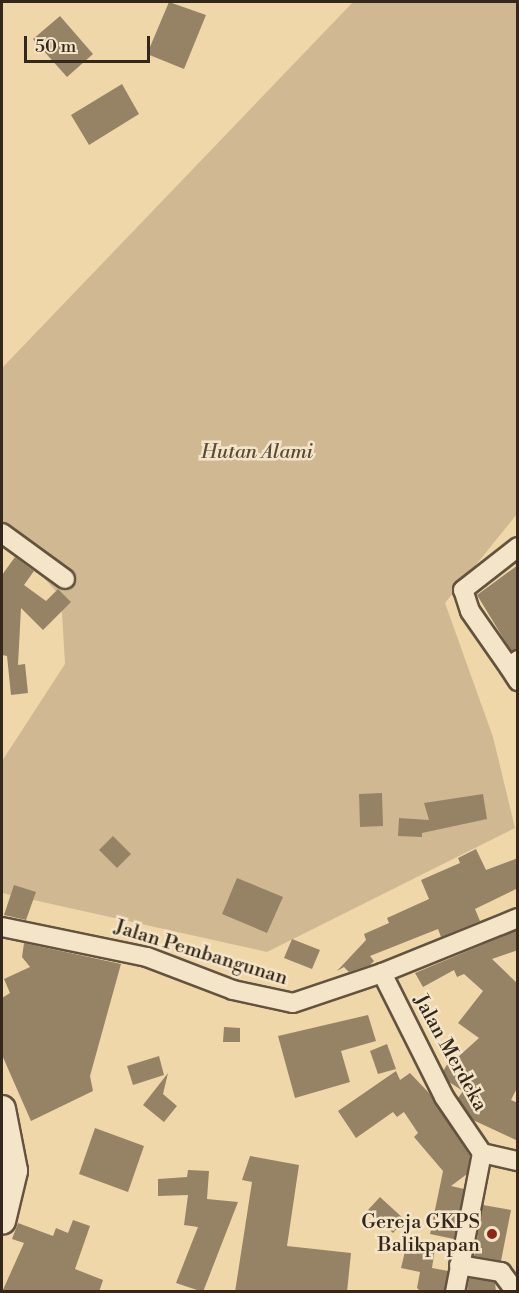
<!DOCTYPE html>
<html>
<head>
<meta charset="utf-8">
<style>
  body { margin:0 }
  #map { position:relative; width:519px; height:1293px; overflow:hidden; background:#f0d7aa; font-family:"Libre Bodoni",serif }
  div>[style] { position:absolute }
  .green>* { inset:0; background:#d0b992 }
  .building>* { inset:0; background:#968365 }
  .roads { filter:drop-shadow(2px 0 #63533f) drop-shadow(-2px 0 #63533f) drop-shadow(0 2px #63533f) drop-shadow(0 -2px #63533f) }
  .street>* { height:18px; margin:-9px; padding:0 9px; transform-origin:9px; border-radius:9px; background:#f5e5c8 }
  .secondary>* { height:26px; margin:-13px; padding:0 13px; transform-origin:13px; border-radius:13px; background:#f5e5c8 }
  .dots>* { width:16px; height:16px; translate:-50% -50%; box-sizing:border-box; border:3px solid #f5e5c8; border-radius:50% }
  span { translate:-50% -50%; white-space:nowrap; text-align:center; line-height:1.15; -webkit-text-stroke:5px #f5e5c8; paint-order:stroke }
  .park-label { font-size:20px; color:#5b4c39; font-style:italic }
  .street-label { font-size:20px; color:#34271b }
  .poi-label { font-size:20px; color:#34271b }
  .right { translate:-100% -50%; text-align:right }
  .frame { position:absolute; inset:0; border:3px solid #34271b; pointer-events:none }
  .scale { position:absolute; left:24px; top:36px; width:126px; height:27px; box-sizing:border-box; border:3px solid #34271b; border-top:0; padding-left:8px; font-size:18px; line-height:21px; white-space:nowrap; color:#34271b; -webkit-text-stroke:4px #f5e5c8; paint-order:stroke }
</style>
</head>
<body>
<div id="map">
  <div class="green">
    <i style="clip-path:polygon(353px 2px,517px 2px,517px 514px,445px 603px,493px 737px,515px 828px,267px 952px,2px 893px,2px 761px,65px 664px,61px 597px,2px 531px,2px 368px)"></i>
  </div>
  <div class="building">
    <i style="clip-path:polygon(169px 2px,206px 15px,184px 69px,147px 54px)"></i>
    <i style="clip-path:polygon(60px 16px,93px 54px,67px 77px,33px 39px)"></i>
    <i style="clip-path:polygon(122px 84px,139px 114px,89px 145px,71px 115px)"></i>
    <i style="clip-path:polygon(15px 557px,34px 571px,24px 585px,46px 601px,58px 589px,71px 602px,43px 630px,21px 608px,18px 665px,25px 664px,28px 693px,11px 695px,7px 656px,2px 655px,2px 575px)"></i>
    <i style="clip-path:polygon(518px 565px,518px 649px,511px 651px,477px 595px)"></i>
    <i style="clip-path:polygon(382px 793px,383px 826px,360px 827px,359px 794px)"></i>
    <i style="clip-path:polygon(483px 794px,487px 819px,422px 833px,422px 837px,398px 836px,399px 818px,429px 820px,424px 803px)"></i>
    <i style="clip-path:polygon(113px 836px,131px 854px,117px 868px,99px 850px)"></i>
    <i style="clip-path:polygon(476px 849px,486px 870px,518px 858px,518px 888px,475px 909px,480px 921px,441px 937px,438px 929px,370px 956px,374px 961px,370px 965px,349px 972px,344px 967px,337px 971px,366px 940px,364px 934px,389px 923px,387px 918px,429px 899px,421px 880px,460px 863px,458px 858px)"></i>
    <i style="clip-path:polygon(237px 878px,283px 897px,267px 933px,222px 914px)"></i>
    <i style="clip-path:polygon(14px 885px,36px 892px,26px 920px,4px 915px)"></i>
    <i style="clip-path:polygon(518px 930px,518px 950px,492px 959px,518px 984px,518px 1086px,511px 1100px,518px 1103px,518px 1141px,473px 1120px,458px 1098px,463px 1091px,449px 1082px,443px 1071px,454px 1054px,458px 1057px,479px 1038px,458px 1023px,483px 991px,464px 974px,457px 977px,454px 970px,423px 987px,415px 973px)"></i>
    <i style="clip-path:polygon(292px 939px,320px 950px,312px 969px,284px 958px)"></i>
    <i style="clip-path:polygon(24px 943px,121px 964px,90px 1076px,93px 1091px,31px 1121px,2px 1055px,2px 998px,10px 993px,4px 979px,30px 967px,22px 957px)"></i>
    <i style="clip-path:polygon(368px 1015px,376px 1041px,341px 1051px,350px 1082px,295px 1098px,278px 1036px)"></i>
    <i style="clip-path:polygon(224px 1027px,240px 1028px,240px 1042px,223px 1042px)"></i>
    <i style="clip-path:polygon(387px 1044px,396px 1069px,378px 1074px,370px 1051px)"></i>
    <i style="clip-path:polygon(159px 1056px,164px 1075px,133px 1085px,127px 1066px)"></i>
    <i style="clip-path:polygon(396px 1071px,400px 1080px,410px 1073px,429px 1093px,470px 1156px,467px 1174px,451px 1186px,464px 1189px,454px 1239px,430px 1234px,443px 1171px,414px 1137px,418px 1133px,404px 1112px,397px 1117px,393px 1112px,356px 1138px,338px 1111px)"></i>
    <i style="clip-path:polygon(168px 1073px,163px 1094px,177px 1106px,164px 1122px,143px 1105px)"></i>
    <i style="clip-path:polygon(95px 1128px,144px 1146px,128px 1192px,79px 1174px)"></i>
    <i style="clip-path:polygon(250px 1156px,299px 1165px,287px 1246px,351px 1253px,347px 1292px,235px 1292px,252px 1182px,242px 1180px)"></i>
    <i style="clip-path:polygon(188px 1170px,209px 1171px,207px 1199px,238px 1202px,203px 1292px,176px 1283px,198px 1227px,184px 1225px,188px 1195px,158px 1196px,158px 1179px,187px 1177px)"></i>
    <i style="clip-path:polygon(380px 1197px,405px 1220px,393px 1233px,368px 1210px)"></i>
    <i style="clip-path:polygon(483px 1205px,511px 1210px,501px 1261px,474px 1256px)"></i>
    <i style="clip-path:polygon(73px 1220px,90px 1226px,75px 1269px,103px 1280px,99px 1292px,2px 1292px,24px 1243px,12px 1239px,18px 1223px,53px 1236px,56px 1228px,68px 1233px)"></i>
    <i style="clip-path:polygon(407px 1243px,435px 1248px,432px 1268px,448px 1271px,444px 1292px,421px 1292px,417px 1288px,420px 1272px,401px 1268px)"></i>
    <i style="clip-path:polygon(469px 1278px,495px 1282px,496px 1292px,467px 1292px)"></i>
  </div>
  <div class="roads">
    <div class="street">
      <i style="left:2px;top:533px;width:78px;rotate:36.1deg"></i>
      <i style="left:518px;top:660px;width:11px;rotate:142deg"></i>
      <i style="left:509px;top:667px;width:17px;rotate:57deg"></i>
      <i style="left:509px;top:667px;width:68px;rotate:-124.9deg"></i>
      <i style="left:470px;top:611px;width:22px;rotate:-108deg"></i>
      <i style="left:463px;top:590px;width:70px;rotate:-38deg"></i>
      <i style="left:2px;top:927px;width:148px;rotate:11.7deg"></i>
      <i style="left:147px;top:957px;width:92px;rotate:21deg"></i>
      <i style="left:233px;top:990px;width:61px;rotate:12.2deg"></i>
      <i style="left:293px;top:1003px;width:94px;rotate:-18.6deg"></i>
      <i style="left:382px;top:973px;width:147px;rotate:-22deg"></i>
      <i style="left:382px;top:973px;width:139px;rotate:63.4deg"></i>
      <i style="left:444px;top:1097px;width:68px;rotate:55.8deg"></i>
      <i style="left:482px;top:1153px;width:37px;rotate:13deg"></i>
      <i style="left:459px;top:1265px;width:43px;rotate:9.5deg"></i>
      <i style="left:501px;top:1272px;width:25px;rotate:53deg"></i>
      <i style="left:455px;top:1292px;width:142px;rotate:-79deg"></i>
    </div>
    <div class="secondary">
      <i style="left:2px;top:1109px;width:63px;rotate:79deg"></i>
      <i style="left:14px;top:1171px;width:51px;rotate:103.5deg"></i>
    </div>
  </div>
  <div class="dots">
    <i style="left:492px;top:1234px;background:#8f2418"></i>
  </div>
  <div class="park-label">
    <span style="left:257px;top:452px">Hutan Alami</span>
  </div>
  <div class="street-label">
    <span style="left:201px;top:953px;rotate:17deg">Jalan Pembangunan</span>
    <span style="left:450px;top:1053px;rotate:61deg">Jalan Merdeka</span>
  </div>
  <div class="poi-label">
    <span class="right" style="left:480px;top:1234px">Gereja GKPS<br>Balikpapan</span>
  </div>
  <div class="frame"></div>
  <div class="scale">50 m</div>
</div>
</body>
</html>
